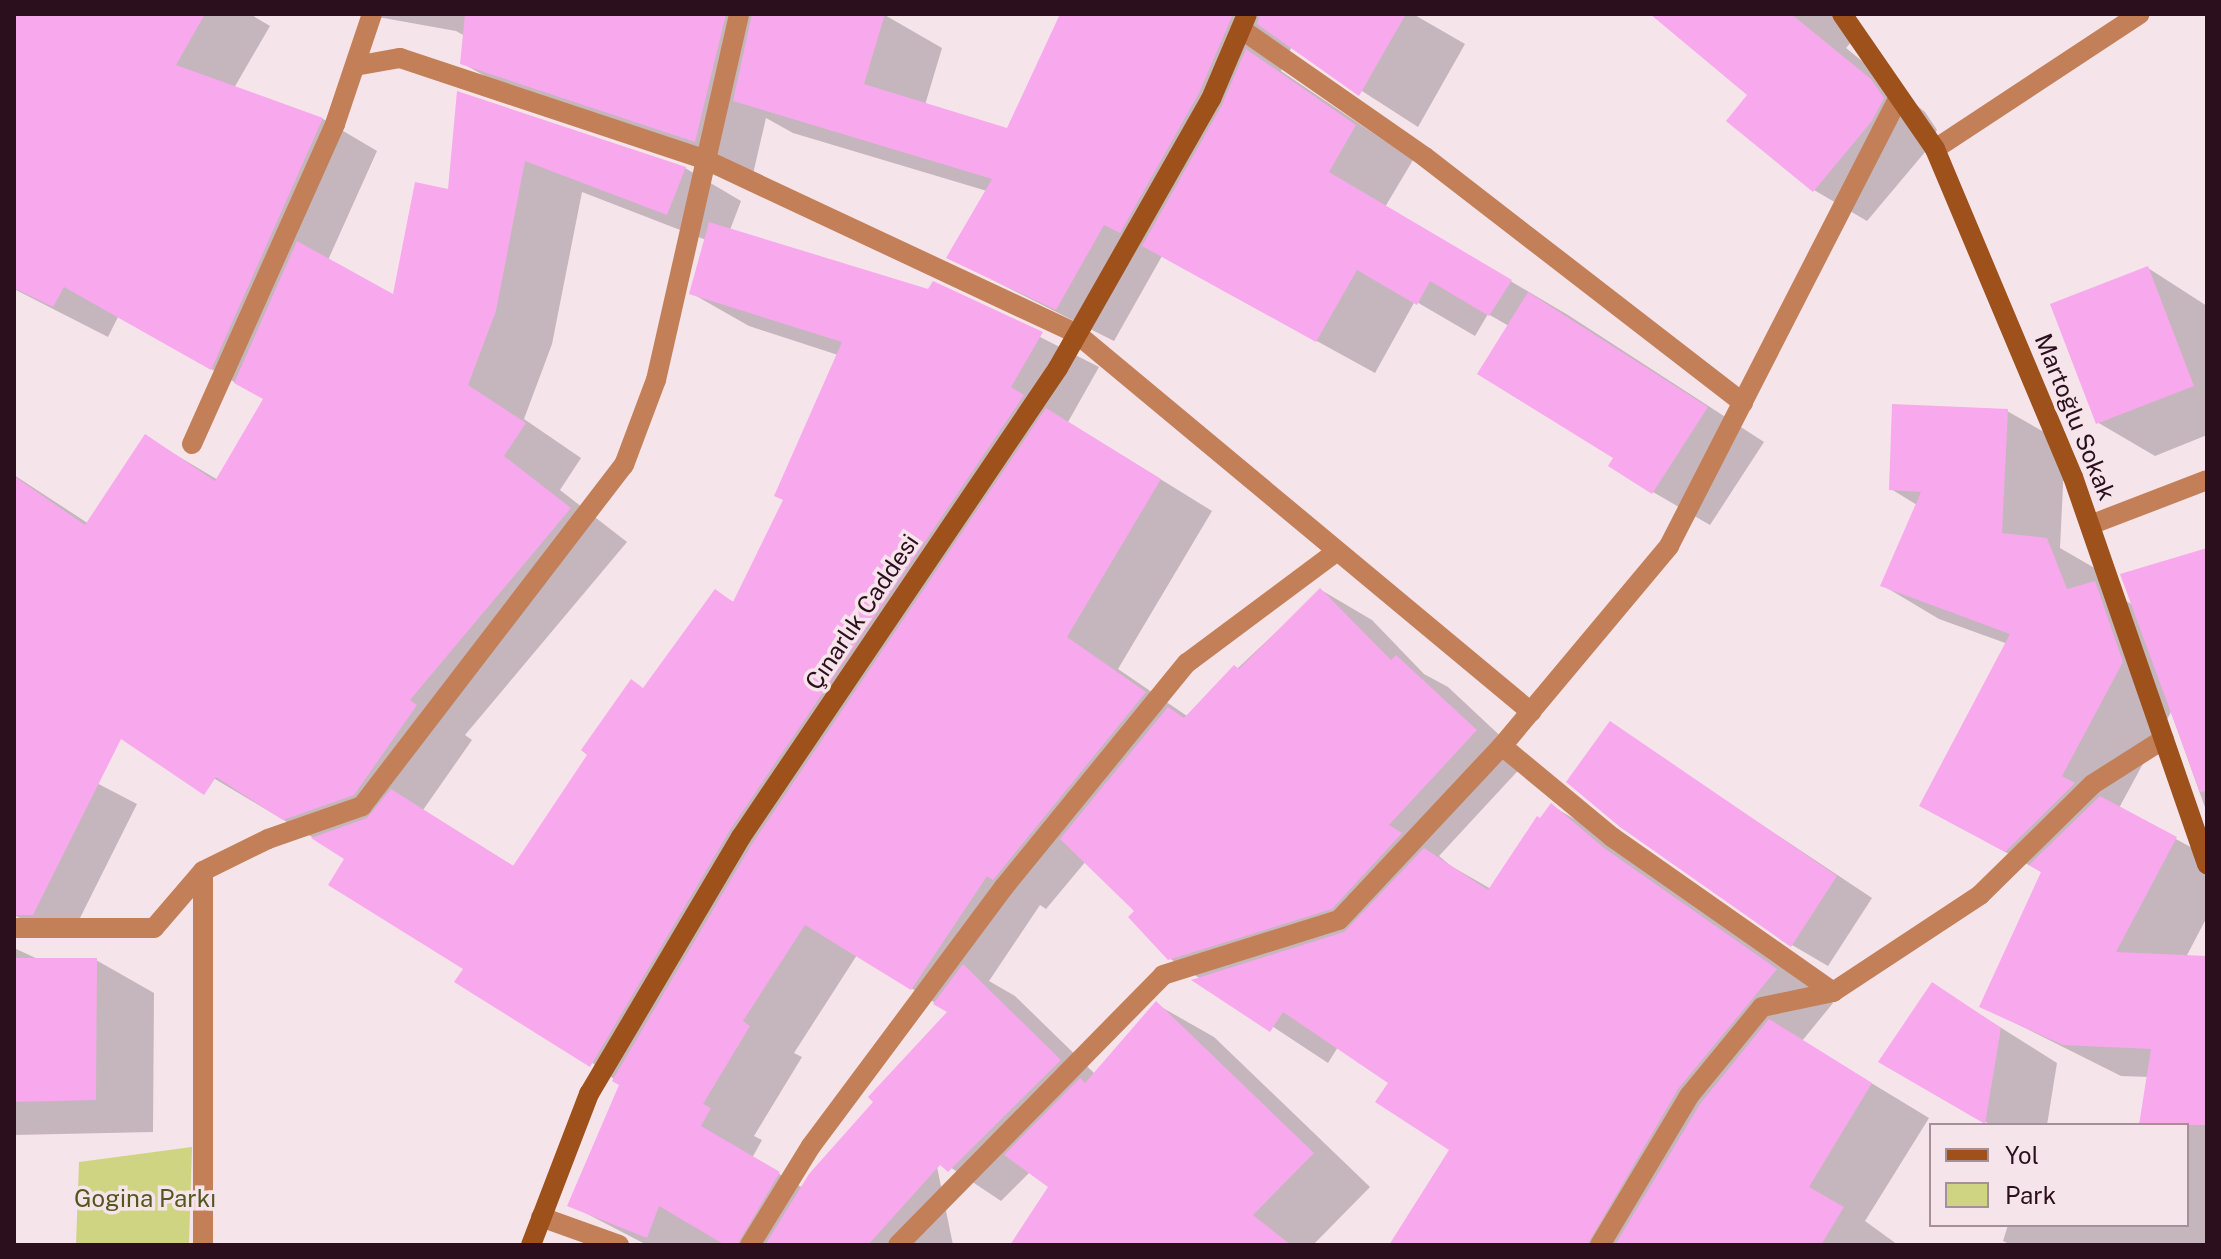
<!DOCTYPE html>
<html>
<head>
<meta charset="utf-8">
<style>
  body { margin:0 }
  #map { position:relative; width:2221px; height:1259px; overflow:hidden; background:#f6e4eb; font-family:"Public Sans",sans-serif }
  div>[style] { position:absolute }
  .green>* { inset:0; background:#cfd483 }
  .shadow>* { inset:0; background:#0003 }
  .building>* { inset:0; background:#f8a8ed }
  .street>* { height:20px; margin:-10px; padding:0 10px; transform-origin:10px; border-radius:10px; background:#c38058 }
  .secondary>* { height:20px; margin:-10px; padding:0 10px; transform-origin:10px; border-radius:10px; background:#9e511a }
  span { translate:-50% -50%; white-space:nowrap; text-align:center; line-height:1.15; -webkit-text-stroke:7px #f6e4eb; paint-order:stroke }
  .street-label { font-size:24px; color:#2c0f1d }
  .park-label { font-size:24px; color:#555720 }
  .frame { position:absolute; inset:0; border:16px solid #2c0f1d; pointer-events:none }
  .legend { position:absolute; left:1929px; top:1123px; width:260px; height:104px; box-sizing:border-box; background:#f6e4eb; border:2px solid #a58f99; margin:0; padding:10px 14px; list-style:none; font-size:24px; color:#2c0f1d }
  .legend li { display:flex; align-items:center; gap:16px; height:40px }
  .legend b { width:40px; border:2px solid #a58f99 }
</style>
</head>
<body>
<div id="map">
  <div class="green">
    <i style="clip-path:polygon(192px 1147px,189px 1245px,76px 1245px,79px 1162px)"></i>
  </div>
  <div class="shadow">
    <i style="clip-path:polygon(evenodd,14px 14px,250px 14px,270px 26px,234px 88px,323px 119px,377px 151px,328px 260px,394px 297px,449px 191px,459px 93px,685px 168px,741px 201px,730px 230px,929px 291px,934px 283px,1099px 367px,1068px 422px,1212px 511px,1118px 669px,1187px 716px,1321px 590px,1372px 620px,1424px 674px,1448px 687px,1527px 761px,1439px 856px,1451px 866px,1491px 889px,1552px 806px,1609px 839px,1662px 883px,1833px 1003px,1802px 1041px,1929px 1118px,1865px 1221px,1898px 1245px,1391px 1245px,1451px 1150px,1391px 1083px,1338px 1047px,1328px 1063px,1169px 958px,1137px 911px,1086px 861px,1046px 909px,1040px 905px,989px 981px,1015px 996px,1095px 1074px,1156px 1004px,1214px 1037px,1370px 1187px,1313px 1245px,1027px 1245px,1051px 1187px,1030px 1172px,1001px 1201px,935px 1157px,953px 1245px,647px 1245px,570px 1205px,622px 1085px,465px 968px,347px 858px,215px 779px,14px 640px,14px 475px,89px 524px,146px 437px,218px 480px,265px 399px,118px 317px,108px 337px,14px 289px,14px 14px,582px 192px,706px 240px,691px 293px,749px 326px,838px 355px,785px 500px,735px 603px,715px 591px,515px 867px,423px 810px,472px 740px,465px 735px,627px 542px,560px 490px,581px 458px,524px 419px,552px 344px,582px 192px,14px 14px,857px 955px,950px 1012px,803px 1188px,752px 1158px,762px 1140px,754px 1136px,802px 1057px,794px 1053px,857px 955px)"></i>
    <i style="clip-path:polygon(361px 14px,883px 14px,942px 48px,925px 105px,1008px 130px,1062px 14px,1413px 14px,1465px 44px,1418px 127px,1292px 46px,1281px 71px,1413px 160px,1385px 207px,1568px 315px,1764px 442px,1710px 525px,1653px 492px,1615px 457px,1509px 326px,1488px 314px,1475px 336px,1415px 301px,1375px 373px,1162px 256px,1114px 341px,949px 258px,987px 191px,793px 133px,766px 118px,753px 174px,520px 96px,462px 63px,465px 36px,456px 31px)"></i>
    <i style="clip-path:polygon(1013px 14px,1053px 14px,1017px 16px)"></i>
    <i style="clip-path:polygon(1657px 14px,1858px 14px,1848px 25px,1858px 34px,1846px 48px,1925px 112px,1937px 130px,1925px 152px,1867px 221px,1814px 190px,1750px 95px)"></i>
    <i style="clip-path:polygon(2148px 268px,2207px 306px,2207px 435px,2155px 456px,2097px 422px)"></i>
    <i style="clip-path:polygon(2007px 411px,2065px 444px,2060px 548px,2105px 574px,2112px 593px,2133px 605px,2207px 550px,2207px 813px,2171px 712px,2119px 808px,2207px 856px,2207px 917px,2186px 957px,2207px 958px,2207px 1245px,2011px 1245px,2003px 1241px,2008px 1225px,2187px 1225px,2187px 1125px,2141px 1125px,2149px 1077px,2121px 1076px,1981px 1006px,2043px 873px,1921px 805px,2008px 644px,1939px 619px,1882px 585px,1917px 505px,1891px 489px)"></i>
    <i style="clip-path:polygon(1610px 724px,1872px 898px,1828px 966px,1792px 945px)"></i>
    <i style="clip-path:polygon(14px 740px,137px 804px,71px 936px,55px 936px,14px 915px)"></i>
    <i style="clip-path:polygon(14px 948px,40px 960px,96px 960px,154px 993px,153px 1132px,14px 1135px)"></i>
    <i style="clip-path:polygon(1933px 985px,2057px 1063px,2047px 1125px,1991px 1125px,1881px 1061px)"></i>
  </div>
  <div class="building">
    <i style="clip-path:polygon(14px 14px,205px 14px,176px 65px,323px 118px,211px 370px,64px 287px,53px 307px,14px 288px)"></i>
    <i style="clip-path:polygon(465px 14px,726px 14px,695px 142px,460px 64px)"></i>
    <i style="clip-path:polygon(752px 14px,885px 14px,864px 84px,1007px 128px,1060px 14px,1233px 14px,1199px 93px,1120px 233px,1104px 225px,1056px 310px,946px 258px,992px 179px,733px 101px)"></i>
    <i style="clip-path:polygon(1260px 14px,1406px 14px,1359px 96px,1257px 24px)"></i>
    <i style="clip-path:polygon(1650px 14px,1791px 14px,1871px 79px,1884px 98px,1872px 121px,1813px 192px,1726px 121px,1747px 95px)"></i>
    <i style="clip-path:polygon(1246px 49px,1356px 125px,1329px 172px,1512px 280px,1489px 316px,1430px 281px,1417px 305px,1357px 270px,1316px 342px,1142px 246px,1222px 105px)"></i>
    <i style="clip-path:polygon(457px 91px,686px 167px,667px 215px,525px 161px,496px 311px,468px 385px,526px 423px,504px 456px,571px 508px,410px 700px,417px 705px,354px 795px,283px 820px,216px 777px,204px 795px,121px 739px,33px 915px,14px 915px,14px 476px,85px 525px,145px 434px,215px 481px,263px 399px,234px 383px,297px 241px,393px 294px,415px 182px,448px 189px)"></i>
    <i style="clip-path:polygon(709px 222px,928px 289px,933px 281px,1043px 332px,1011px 387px,1024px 395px,730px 830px,590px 1067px,454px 982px,463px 969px,328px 885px,344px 859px,311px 838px,367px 818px,391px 789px,513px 866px,587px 755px,581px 750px,631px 679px,643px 688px,715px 589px,733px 602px,783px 500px,774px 496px,842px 342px,689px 294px)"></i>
    <i style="clip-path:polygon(2148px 266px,2194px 386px,2096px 424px,2050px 304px)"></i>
    <i style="clip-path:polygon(1528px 292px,1708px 407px,1652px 494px,1608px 466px,1613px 458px,1477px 374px)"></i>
    <i style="clip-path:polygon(1892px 404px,2008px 409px,2002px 533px,2047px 538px,2067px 589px,2095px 581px,2123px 662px,2062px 776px,2075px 783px,2005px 852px,1919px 806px,2010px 634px,1880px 586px,1921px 492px,1889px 490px)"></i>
    <i style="clip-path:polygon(1046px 408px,1161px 479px,1067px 637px,1146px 692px,993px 880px,987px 876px,911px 990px,805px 925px,743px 1021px,750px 1026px,703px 1104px,711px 1108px,701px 1126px,780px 1172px,737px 1245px,725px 1245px,659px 1206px,647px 1238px,567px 1206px,619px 1085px,612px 1081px,752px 844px)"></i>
    <i style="clip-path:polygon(2207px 548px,2207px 791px,2200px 792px,2120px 574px)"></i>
    <i style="clip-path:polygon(1320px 588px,1391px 660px,1396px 655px,1477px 730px,1389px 825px,1402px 833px,1332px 909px,1168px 960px,1128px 917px,1134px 911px,1060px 839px,1168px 707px,1184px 718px,1234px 665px,1239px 669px)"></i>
    <i style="clip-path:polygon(1610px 721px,1837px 876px,1791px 947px,1620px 827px,1566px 782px)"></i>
    <i style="clip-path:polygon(2100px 796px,2177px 837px,2116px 952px,2207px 956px,2207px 1125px,2139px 1125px,2151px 1049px,2063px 1045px,1979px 1007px,2041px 872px,2029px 865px)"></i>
    <i style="clip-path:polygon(1551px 803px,1604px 848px,1777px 969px,1678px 1089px,1587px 1245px,1389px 1245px,1449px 1150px,1375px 1102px,1388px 1083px,1283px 1012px,1270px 1032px,1191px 980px,1344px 932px,1424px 848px,1488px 890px,1537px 816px,1540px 818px)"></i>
    <i style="clip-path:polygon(14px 958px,97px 958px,96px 1100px,14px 1102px)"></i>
    <i style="clip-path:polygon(963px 964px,1061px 1060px,948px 1172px,940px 1165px,868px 1245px,765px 1245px,809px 1174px,873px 1102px,868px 1097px,947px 1012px,933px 1004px)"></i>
    <i style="clip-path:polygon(1932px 982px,2001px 1028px,1985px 1124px,1878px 1062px)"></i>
    <i style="clip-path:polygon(1156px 1001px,1314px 1153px,1253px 1215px,1291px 1245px,1010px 1245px,1048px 1187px,1004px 1155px,1080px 1078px,1085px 1083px)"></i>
    <i style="clip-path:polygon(1769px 1019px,1872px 1083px,1809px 1187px,1844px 1207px,1821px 1245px,1615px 1245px,1700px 1104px)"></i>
  </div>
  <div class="street">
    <i style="left:1241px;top:29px;width:224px;rotate:34.8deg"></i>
    <i style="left:1425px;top:157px;width:402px;rotate:37.7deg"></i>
    <i style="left:355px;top:66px;width:46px;rotate:-10.1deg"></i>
    <i style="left:400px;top:58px;width:320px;rotate:18.4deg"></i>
    <i style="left:704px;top:159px;width:412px;rotate:25.1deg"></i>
    <i style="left:1077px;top:334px;width:591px;rotate:39.78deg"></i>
    <i style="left:1935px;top:149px;width:245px;rotate:-33.4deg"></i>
    <i style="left:192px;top:444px;width:350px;rotate:-65.9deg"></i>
    <i style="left:335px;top:124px;width:116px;rotate:-71.4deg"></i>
    <i style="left:2090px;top:525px;width:125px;rotate:-21deg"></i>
    <i style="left:1502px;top:746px;width:143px;rotate:39.6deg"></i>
    <i style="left:1612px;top:837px;width:270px;rotate:35deg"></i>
    <i style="left:14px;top:928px;width:140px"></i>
    <i style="left:154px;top:928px;width:75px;rotate:-49.3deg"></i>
    <i style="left:203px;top:871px;width:72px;rotate:-26.2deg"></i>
    <i style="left:268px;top:839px;width:100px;rotate:-19.3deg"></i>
    <i style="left:362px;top:806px;width:430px;rotate:-52.5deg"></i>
    <i style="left:624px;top:465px;width:91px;rotate:-69.4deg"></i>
    <i style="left:656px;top:380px;width:375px;rotate:-77.2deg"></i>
    <i style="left:541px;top:1217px;width:83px;rotate:19.7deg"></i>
    <i style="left:203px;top:1245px;width:374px;rotate:-90deg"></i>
    <i style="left:750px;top:1245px;width:116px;rotate:-58.4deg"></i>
    <i style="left:811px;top:1146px;width:323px;rotate:-53.3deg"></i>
    <i style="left:1004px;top:887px;width:289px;rotate:-50.8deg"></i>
    <i style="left:1187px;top:663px;width:187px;rotate:-36.7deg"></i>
    <i style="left:898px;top:1245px;width:378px;rotate:-45.5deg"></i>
    <i style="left:1163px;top:975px;width:184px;rotate:-17.4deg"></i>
    <i style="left:1339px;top:920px;width:238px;rotate:-46.9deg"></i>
    <i style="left:1502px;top:746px;width:261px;rotate:-50.1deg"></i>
    <i style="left:1669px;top:546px;width:504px;rotate:-62.88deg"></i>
    <i style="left:1600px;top:1245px;width:174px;rotate:-59.1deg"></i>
    <i style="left:1689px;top:1096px;width:115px;rotate:-50.6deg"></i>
    <i style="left:1762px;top:1007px;width:73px;rotate:-11.9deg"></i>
    <i style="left:1833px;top:992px;width:176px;rotate:-33.4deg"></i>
    <i style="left:1980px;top:895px;width:158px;rotate:-44.5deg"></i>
    <i style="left:2093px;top:784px;width:84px;rotate:-32.4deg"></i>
  </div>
  <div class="secondary">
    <i style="left:1842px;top:14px;width:164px;rotate:55.4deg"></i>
    <i style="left:1935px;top:149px;width:356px;rotate:67.2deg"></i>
    <i style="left:2073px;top:477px;width:410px;rotate:70.9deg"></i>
    <i style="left:531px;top:1245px;width:162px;rotate:-69deg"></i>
    <i style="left:589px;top:1094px;width:299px;rotate:-59.4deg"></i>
    <i style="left:741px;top:837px;width:566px;rotate:-55.94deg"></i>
    <i style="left:1058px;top:368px;width:309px;rotate:-60.4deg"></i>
    <i style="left:1211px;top:99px;width:92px;rotate:-67deg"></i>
  </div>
  <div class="street-label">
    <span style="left:2075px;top:417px;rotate:68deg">Martoğlu Sokak</span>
    <span style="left:862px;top:612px;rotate:-56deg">Çınarlık Caddesi</span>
  </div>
  <div class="park-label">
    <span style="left:145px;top:1199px">Gogina Parkı</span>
  </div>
  <div class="frame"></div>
  <ul class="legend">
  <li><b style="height:10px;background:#9e511a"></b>Yol</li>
  <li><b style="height:22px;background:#cfd483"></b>Park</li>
  </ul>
</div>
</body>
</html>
